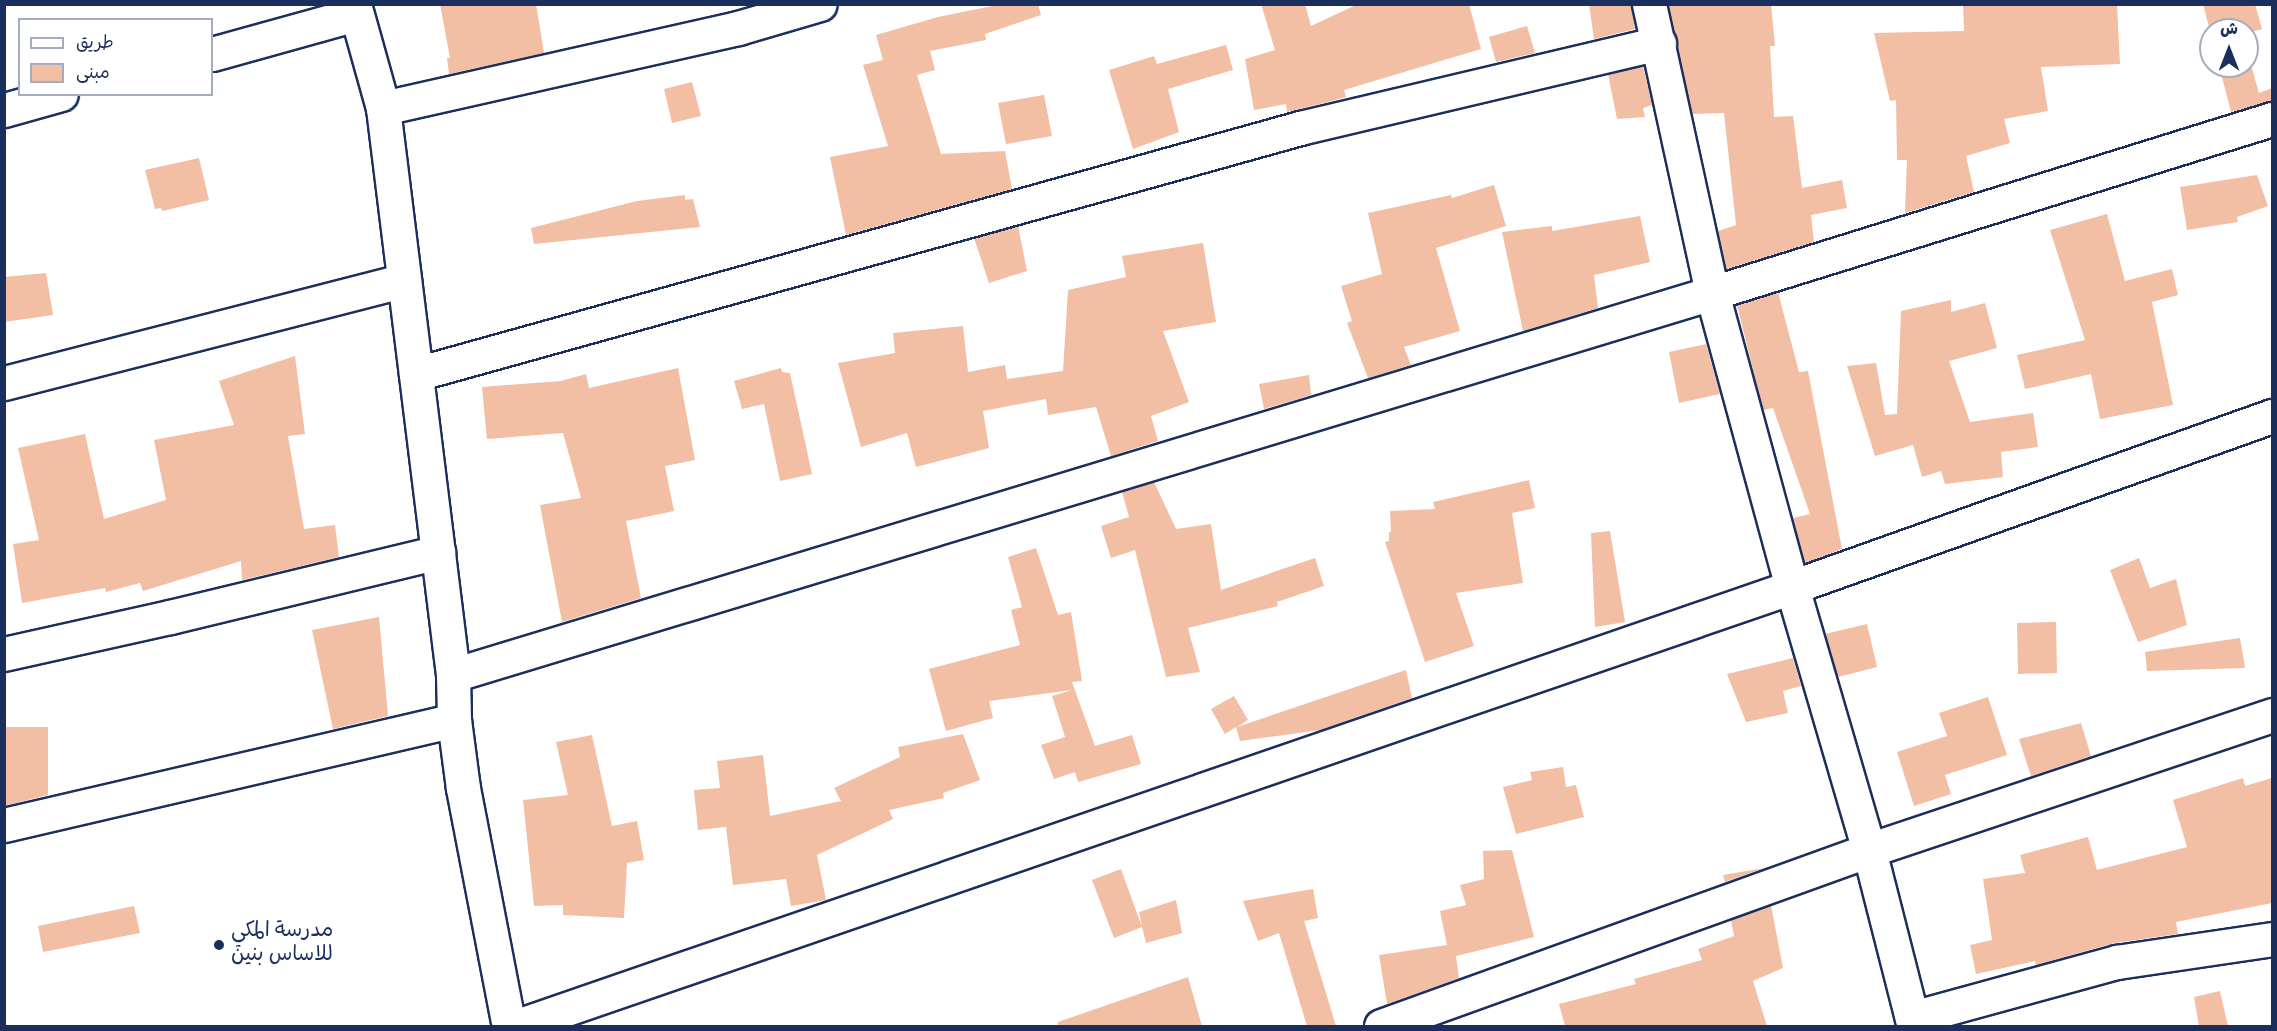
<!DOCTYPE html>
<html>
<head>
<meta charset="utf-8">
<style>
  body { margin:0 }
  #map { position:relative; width:2277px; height:1031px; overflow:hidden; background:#fff; font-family:"Gochi Hand","Playpen Sans Arabic",sans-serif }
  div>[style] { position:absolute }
  .building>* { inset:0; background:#f2bea4 }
  .roads { filter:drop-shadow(2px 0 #1b2f5e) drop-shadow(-2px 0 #1b2f5e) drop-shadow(0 2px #1b2f5e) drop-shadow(0 -2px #1b2f5e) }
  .minor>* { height:33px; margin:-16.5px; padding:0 16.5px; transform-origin:16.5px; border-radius:16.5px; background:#fff }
  .dots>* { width:16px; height:16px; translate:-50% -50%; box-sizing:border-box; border:3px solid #fff; border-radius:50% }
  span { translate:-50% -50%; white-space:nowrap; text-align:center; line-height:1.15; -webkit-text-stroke:4.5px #fff; paint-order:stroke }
  .poi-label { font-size:21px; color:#1b2f5e }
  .left { translate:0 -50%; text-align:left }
  .frame { position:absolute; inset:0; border:6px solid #1b2f5e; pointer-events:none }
  .legend { position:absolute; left:18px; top:18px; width:195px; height:78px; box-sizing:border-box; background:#fff; border:2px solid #a4acbf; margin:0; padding:8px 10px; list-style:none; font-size:18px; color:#1b2f5e }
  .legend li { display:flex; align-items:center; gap:12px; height:30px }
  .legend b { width:30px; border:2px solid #a4acbf }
  .north { position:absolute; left:2199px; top:18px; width:60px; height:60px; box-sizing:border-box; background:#fff; border:2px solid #a4acbf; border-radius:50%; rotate:0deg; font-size:16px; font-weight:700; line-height:24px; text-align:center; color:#1b2f5e }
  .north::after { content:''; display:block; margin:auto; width:21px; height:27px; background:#1b2f5e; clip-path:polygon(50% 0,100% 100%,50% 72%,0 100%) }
</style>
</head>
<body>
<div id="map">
  <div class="building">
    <i style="clip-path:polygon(440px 4px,536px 4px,544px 53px,449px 74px,447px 58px,450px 58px)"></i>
    <i style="clip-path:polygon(1002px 4px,1038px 4px,1041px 15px,985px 34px,986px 40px,930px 51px,935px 70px,917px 75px,941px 154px,1005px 151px,1012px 189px,846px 235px,830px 157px,888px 146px,863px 65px,883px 60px,876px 35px,938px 17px)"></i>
    <i style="clip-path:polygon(1261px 4px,1305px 4px,1311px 26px,1358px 4px,1469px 4px,1481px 49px,1344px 90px,1346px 97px,1332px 101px,1287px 112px,1286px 104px,1254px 110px,1245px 59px,1275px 50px)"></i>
    <i style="clip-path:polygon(1589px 4px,1631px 4px,1635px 29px,1594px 39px)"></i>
    <i style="clip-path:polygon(1668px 4px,1771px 4px,1775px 46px,1770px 46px,1774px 117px,1793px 116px,1802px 188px,1842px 180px,1847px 208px,1811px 215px,1814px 242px,1726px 269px,1718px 231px,1736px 225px,1724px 113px,1692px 114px)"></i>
    <i style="clip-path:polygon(1963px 4px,2117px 4px,2120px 64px,2041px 67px,2048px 111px,2004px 119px,2010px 143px,1966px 156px,1974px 192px,1905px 213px,1907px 160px,1897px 160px,1896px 100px,1890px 101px,1874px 33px,1964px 31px)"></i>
    <i style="clip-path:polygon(2203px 4px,2255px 4px,2262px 29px,2247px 33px,2247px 30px,2211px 30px,2211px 35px)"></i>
    <i style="clip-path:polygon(1527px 26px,1535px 53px,1496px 62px,1489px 37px)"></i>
    <i style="clip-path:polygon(1226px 45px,1233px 70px,1168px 89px,1179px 132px,1133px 149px,1109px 70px,1154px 56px,1157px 64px)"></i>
    <i style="clip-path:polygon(2247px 51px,2259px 93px,2272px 88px,2272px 101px,2231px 112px,2219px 66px,2247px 66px)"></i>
    <i style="clip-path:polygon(1643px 66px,1652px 105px,1643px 108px,1645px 117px,1617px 119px,1608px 74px)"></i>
    <i style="clip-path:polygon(692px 82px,701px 116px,672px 123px,664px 89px)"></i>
    <i style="clip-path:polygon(1044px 95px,1052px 136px,1006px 144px,998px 103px)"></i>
    <i style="clip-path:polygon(199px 158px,209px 200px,162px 211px,161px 208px,155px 209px,145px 170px)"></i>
    <i style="clip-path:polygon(2257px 175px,2268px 206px,2237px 217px,2238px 222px,2187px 230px,2180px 187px)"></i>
    <i style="clip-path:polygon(1494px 185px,1506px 226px,1436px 248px,1460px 331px,1404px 347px,1411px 365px,1368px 378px,1347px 323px,1352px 321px,1341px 286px,1382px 274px,1368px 213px,1451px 195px,1452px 198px)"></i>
    <i style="clip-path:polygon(685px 195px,685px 200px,693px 199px,700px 227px,534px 244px,531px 228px,637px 201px)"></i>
    <i style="clip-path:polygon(2107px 214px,2125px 281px,2172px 269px,2178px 295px,2152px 302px,2173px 405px,2100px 419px,2091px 374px,2025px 389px,2017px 355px,2085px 340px,2050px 230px)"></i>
    <i style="clip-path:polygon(1640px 216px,1650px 262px,1594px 275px,1598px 308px,1523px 331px,1502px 232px,1552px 226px,1552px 231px)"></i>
    <i style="clip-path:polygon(1018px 226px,1027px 271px,989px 283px,974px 238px)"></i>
    <i style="clip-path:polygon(1203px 243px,1216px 322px,1163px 331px,1189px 402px,1151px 416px,1158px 441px,1111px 456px,1096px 407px,1048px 415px,1046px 399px,983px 411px,989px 448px,916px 467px,907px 433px,861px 447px,838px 363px,895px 353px,893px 333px,963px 326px,968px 372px,1005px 365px,1007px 379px,1063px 371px,1068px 290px,1126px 277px,1122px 256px)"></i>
    <i style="clip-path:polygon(46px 273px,53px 315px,4px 322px,4px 277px)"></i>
    <i style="clip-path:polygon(1778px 292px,1799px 372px,1808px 371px,1842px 549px,1805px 563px,1793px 518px,1810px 514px,1773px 408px,1763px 410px,1737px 305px)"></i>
    <i style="clip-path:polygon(1951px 300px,1951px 312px,1985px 303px,1997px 348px,1949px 361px,1970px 422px,2033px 413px,2038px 447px,2001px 452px,2003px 477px,1945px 484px,1941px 471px,1922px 477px,1913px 445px,1875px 456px,1847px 366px,1876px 363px,1885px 415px,1897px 414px,1901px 311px)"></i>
    <i style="clip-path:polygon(1706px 344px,1720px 394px,1679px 403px,1669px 352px)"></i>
    <i style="clip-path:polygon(295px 356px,305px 434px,288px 436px,304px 529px,335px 525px,339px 557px,242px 580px,241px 561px,143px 591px,140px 583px,106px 592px,105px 588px,22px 603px,13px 544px,39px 540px,18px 448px,85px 434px,104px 519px,166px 500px,154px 440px,234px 425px,219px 381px)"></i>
    <i style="clip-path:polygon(678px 368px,695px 460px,665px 466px,674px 511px,626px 521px,641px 598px,562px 622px,540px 505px,581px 498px,563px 433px,487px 439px,482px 387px,561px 381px,586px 374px,589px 388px)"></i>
    <i style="clip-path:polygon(781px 368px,782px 372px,790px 373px,812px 474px,780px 481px,764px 404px,742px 409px,734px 381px)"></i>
    <i style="clip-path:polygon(1309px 375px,1311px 395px,1264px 409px,1259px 384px)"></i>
    <i style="clip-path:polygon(1529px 480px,1535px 508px,1512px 513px,1523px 583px,1456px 593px,1474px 646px,1425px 662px,1385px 542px,1389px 541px,1389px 532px,1391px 532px,1390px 511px,1435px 509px,1433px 502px)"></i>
    <i style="clip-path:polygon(1154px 482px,1176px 529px,1211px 524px,1221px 590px,1315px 558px,1324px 586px,1277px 602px,1278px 606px,1188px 628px,1200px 672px,1166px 677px,1135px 550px,1111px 558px,1101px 526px,1129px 517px,1122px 492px)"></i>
    <i style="clip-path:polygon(1610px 531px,1625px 622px,1595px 627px,1591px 533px)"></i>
    <i style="clip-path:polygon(1036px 548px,1058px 615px,1071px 612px,1082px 681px,1072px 682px,1095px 746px,1132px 735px,1141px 764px,1078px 782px,1075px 772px,1054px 779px,1041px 745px,1065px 737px,1052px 696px,1072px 690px,989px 701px,993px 718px,946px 731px,929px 669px,1020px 645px,1011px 610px,1022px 607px,1008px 557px)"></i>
    <i style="clip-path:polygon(2139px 558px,2150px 588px,2176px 579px,2187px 625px,2138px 642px,2110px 570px)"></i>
    <i style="clip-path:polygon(379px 617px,388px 716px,333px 729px,312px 630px)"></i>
    <i style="clip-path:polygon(2056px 622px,2057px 673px,2018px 674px,2017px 623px)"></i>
    <i style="clip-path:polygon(1867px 624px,1877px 667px,1838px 677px,1825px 634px)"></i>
    <i style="clip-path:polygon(2240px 638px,2245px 668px,2147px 671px,2145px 652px)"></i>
    <i style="clip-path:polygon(1793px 658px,1801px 686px,1783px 691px,1788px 713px,1746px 722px,1727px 674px)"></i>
    <i style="clip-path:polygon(1406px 670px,1412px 698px,1320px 730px,1240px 741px,1236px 727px,1225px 734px,1211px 709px,1234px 696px,1248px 720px,1237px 727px)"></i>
    <i style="clip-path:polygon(1988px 697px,2007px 755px,1945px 775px,1951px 794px,1914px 806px,1897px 752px,1947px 736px,1939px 713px)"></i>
    <i style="clip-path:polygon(2081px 723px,2091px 756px,2031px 776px,2019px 739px)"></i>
    <i style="clip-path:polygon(4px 727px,48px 727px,48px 795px,4px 806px)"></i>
    <i style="clip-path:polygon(963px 734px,980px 780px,943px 793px,944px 798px,889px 810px,893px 819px,817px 855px,826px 900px,791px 906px,786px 879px,733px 885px,726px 827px,698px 830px,694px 790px,720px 788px,717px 761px,763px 755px,770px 816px,841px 801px,834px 788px,900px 757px,898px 747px)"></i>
    <i style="clip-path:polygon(592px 735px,612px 826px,637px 821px,644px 860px,627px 863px,624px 918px,563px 915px,563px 905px,534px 906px,523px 800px,568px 795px,556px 742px)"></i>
    <i style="clip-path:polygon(1563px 767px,1566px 787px,1576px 785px,1584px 817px,1516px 834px,1503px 787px,1532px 780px,1530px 772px)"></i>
    <i style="clip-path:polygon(2243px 778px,2245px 786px,2272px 778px,2272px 903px,2176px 922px,2178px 934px,2114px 943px,2036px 965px,2035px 961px,1976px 974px,1970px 945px,1992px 940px,1983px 879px,2025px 873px,2020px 855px,2088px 837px,2097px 870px,2187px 847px,2173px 800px)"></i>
    <i style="clip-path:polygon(1512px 850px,1534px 937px,1456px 956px,1459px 978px,1387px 1004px,1379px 955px,1447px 945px,1440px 911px,1466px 905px,1460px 885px,1484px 879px,1483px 851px)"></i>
    <i style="clip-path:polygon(1764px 868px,1725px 882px,1723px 875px)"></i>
    <i style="clip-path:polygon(1121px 869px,1142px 927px,1139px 912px,1176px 900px,1182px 933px,1146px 943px,1142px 927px,1114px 938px,1092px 880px)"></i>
    <i style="clip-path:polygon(1313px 889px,1318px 918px,1304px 921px,1336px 1026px,1307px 1026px,1279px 933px,1258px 941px,1243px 901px)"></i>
    <i style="clip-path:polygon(1771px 905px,1783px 968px,1753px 981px,1767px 1026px,1565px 1026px,1559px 1004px,1636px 984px,1634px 979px,1702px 960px,1698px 949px,1734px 936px,1731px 920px)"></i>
    <i style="clip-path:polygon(134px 906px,140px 933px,43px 952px,38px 926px)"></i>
    <i style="clip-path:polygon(1188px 977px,1202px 1026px,1058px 1026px,1058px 1022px)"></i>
    <i style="clip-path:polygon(2220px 991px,2228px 1026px,2199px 1026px,2194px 997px)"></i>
  </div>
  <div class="roads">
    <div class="minor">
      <i style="left:354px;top:4px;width:108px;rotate:74.4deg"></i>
      <i style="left:383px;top:108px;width:571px;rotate:82.96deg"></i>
      <i style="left:453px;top:675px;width:45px;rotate:88.7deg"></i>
      <i style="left:454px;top:720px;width:69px;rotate:82.5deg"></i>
      <i style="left:463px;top:788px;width:242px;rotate:79.1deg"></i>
      <i style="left:1649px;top:4px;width:296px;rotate:77.7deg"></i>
      <i style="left:1712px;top:293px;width:305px;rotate:74.8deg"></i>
      <i style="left:1792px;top:587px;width:274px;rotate:73.7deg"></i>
      <i style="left:1869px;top:850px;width:182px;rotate:75.7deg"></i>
      <i style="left:212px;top:54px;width:149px;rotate:-15.5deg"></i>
      <i style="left:383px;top:108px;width:364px;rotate:-12.7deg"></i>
      <i style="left:738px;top:28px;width:85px;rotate:-16.3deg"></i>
      <i style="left:4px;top:110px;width:59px;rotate:-15.7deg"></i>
      <i style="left:416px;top:374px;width:918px;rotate:-15.55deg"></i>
      <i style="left:1300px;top:128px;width:369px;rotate:-13.3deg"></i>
      <i style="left:4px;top:383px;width:413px;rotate:-14.4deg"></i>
      <i style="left:4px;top:654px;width:170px;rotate:-12.6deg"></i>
      <i style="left:170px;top:617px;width:276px;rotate:-13.6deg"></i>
      <i style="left:453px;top:675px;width:1316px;rotate:-16.88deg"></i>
      <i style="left:1712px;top:293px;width:586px;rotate:-17.26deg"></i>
      <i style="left:4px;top:825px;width:462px;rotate:-13.1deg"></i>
      <i style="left:1912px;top:1018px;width:213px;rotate:-15.3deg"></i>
      <i style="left:2117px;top:962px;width:157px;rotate:-8.4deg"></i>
      <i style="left:517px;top:1026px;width:1348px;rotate:-19deg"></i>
      <i style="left:1792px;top:587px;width:510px;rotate:-19.61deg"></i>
      <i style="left:1381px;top:1026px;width:519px;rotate:-19.83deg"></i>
      <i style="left:1869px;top:850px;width:425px;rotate:-18.5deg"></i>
    </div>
  </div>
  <div class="dots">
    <i style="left:219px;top:945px;background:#1b2f5e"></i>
  </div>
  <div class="poi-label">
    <span class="left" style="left:231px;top:945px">مدرسة المكي<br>للاساس بنين</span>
  </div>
  <div class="frame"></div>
  <ul class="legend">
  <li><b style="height:8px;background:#fff"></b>طريق</li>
  <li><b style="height:16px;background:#f2bea4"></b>مبنى</li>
  </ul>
  <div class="north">ش</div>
</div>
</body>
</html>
